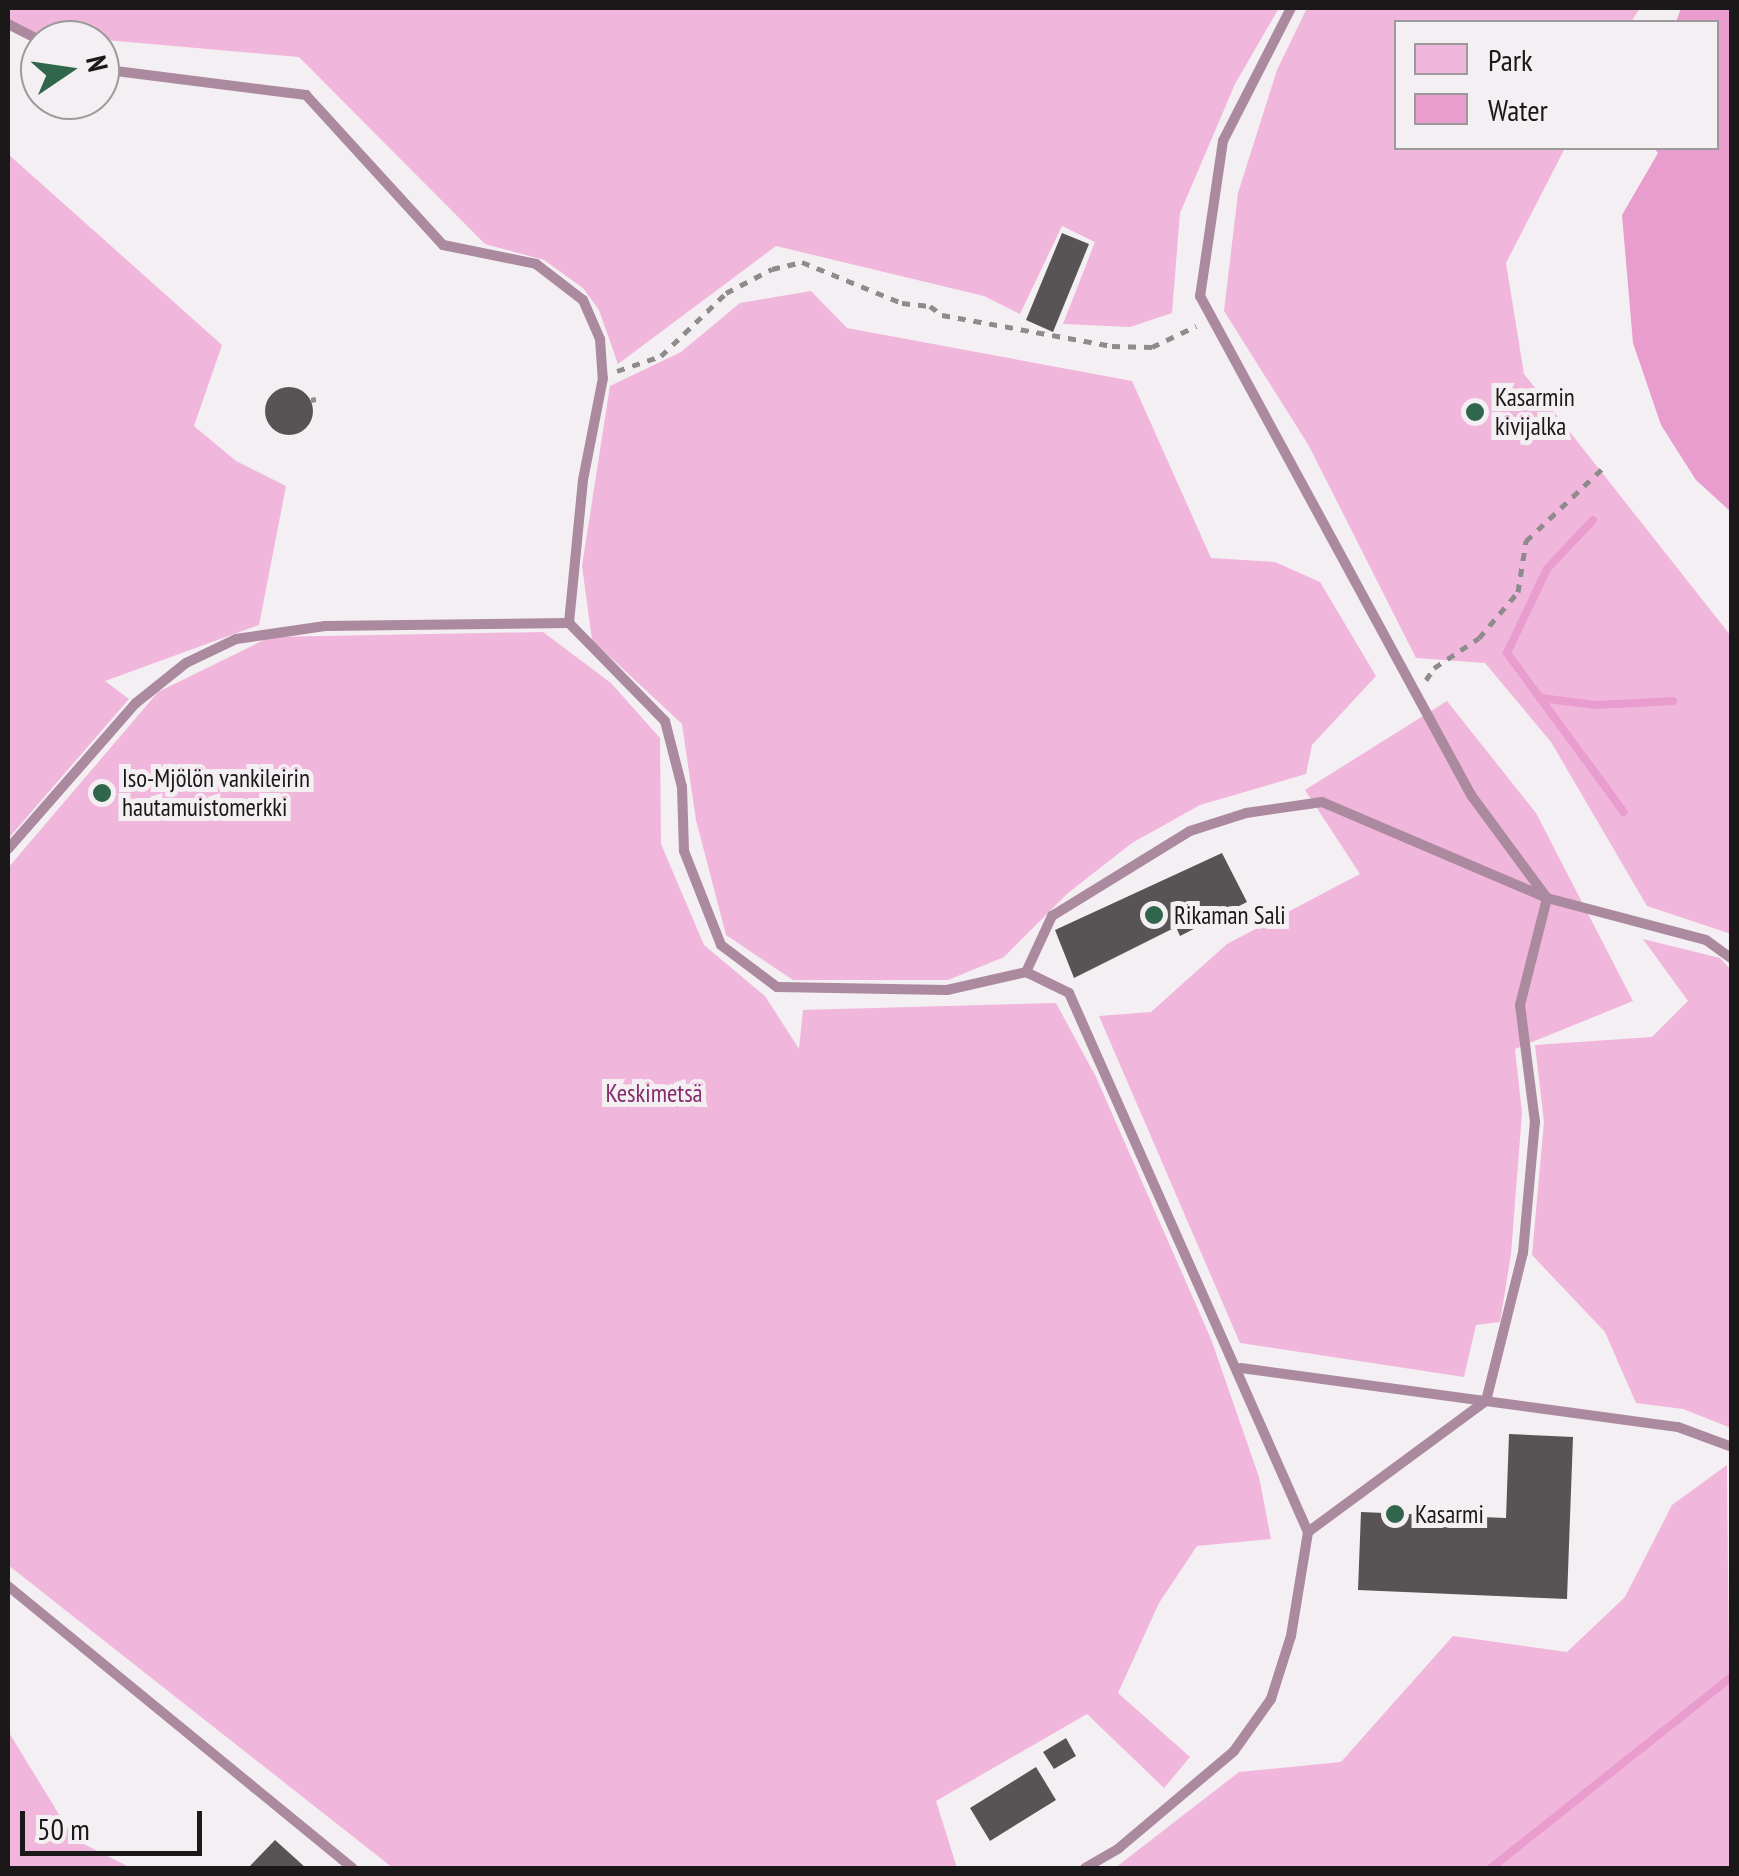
<!DOCTYPE html>
<html>
<head>
<meta charset="utf-8">
<style>
  body { margin:0 }
  #map { position:relative; width:1739px; height:1876px; overflow:hidden; background:#f4eff2; font-family:"PT Sans Narrow",sans-serif }
  div>[style] { position:absolute }
  .green>* { inset:0; background:#f1b6db }
  .water>* { inset:0; background:#e99cce }
  .stream>* { height:8px; margin:-4px; padding:0 4px; transform-origin:4px; border-radius:4px; background:#e99cce }
  .building>* { inset:0; background:#585456 }
  .round { border-radius:50% }
  .path>* { height:5px; margin-top:-2.5px; transform-origin:0; background:repeating-linear-gradient(90deg,#8f8b8d 0 8px,transparent 0 16px) }
  .lane>* { height:10px; margin:-5px; padding:0 5px; transform-origin:5px; border-radius:5px; background:#ab899e }
  .dots>* { width:28px; height:28px; translate:-50% -50%; box-sizing:border-box; border:5px solid #f4eff2; border-radius:50% }
  span { translate:-50% -50%; white-space:nowrap; text-align:center; line-height:1.15; -webkit-text-stroke:10px #f4eff2; paint-order:stroke }
  .poi-label { font-size:25px; color:#1a1819 }
  .left { translate:0 -50%; text-align:left }
  .park-label { font-size:25px; color:#862e6d }
  .frame { position:absolute; inset:0; border:10px solid #1a1819; pointer-events:none }
  .legend { position:absolute; left:1394px; top:20px; width:325px; height:130px; box-sizing:border-box; background:#f4eff2; border:2px solid #9d999b; margin:0; padding:12px 18px; list-style:none; font-size:30px; color:#1a1819 }
  .legend li { display:flex; align-items:center; gap:20px; height:50px }
  .legend b { width:50px; border:2px solid #9d999b }
  .north { position:absolute; left:20px; top:20px; width:100px; height:100px; box-sizing:border-box; background:#f4eff2; border:2px solid #9d999b; border-radius:50%; rotate:77deg; font-size:28px; font-weight:700; line-height:40px; text-align:center; color:#1a1819 }
  .north::after { content:''; display:block; margin:auto; width:35px; height:45px; background:#30664c; clip-path:polygon(50% 0,100% 100%,50% 72%,0 100%) }
  .scale { position:absolute; left:20px; top:1811px; width:182px; height:45px; box-sizing:border-box; border:5px solid #1a1819; border-top:0; padding-left:12px; font-size:30px; line-height:35px; white-space:nowrap; color:#1a1819; -webkit-text-stroke:8px #f4eff2; paint-order:stroke }
</style>
</head>
<body>
<div id="map">
  <div class="green">
    <i style="clip-path:polygon(8px 8px,1279px 8px,1235px 84px,1180px 213px,1172px 313px,1130px 327px,1063px 324px,1095px 242px,1062px 226px,1020px 314px,984px 296px,776px 246px,618px 364px,599px 310px,583px 288px,544px 260px,485px 244px,299px 57px,26px 33px,8px 22px)"></i>
    <i style="clip-path:polygon(1307px 8px,1640px 8px,1631px 22px,1396px 22px,1396px 148px,1565px 148px,1506px 263px,1524px 374px,1731px 636px,1731px 934px,1647px 906px,1551px 742px,1485px 663px,1416px 658px,1309px 446px,1224px 311px,1238px 193px,1277px 70px)"></i>
    <i style="clip-path:polygon(8px 154px,222px 345px,194px 426px,236px 461px,286px 486px,259px 625px,105px 681px,129px 699px,8px 839px)"></i>
    <i style="clip-path:polygon(811px 291px,847px 328px,1132px 381px,1211px 558px,1275px 562px,1320px 582px,1376px 676px,1312px 745px,1306px 774px,1200px 805px,1132px 843px,1068px 893px,1004px 957px,948px 980px,793px 980px,726px 935px,696px 820px,682px 724px,592px 640px,582px 566px,610px 386px,681px 352px,740px 303px)"></i>
    <i style="clip-path:polygon(543px 632px,611px 683px,660px 738px,661px 844px,704px 945px,765px 996px,799px 1049px,803px 1010px,1056px 1003px,1096px 1077px,1211px 1339px,1259px 1477px,1271px 1539px,1197px 1546px,1159px 1603px,1118px 1693px,1190px 1757px,1164px 1788px,1087px 1714px,936px 1801px,957px 1868px,393px 1868px,8px 1565px,8px 868px,158px 692px,270px 637px)"></i>
    <i style="clip-path:polygon(1447px 701px,1536px 813px,1633px 1001px,1515px 1049px,1522px 1113px,1511px 1254px,1500px 1322px,1476px 1325px,1464px 1377px,1240px 1343px,1099px 1016px,1151px 1012px,1227px 944px,1360px 874px,1305px 790px)"></i>
    <i style="clip-path:polygon(1643px 939px,1720px 958px,1731px 970px,1731px 1428px,1683px 1409px,1636px 1403px,1605px 1332px,1532px 1255px,1544px 1122px,1535px 1045px,1652px 1037px,1688px 1001px)"></i>
    <i style="clip-path:polygon(1727px 1465px,1731px 1868px,1115px 1868px,1239px 1772px,1341px 1762px,1453px 1636px,1567px 1652px,1625px 1597px,1672px 1505px)"></i>
    <i style="clip-path:polygon(8px 1731px,74px 1839px,131px 1868px,8px 1868px)"></i>
  </div>
  <div class="water">
    <i style="clip-path:polygon(1681px 8px,1731px 8px,1731px 512px,1696px 480px,1661px 425px,1633px 343px,1622px 215px,1658px 153px,1654px 148px,1716px 148px,1716px 22px,1676px 22px)"></i>
  </div>
  <div class="stream">
    <i style="left:1593px;top:520px;width:67px;rotate:133.2deg"></i>
    <i style="left:1547px;top:569px;width:93px;rotate:115.5deg"></i>
    <i style="left:1507px;top:653px;width:197px;rotate:53.7deg"></i>
    <i style="left:1540px;top:698px;width:57px;rotate:7deg"></i>
    <i style="left:1597px;top:705px;width:76px;rotate:-3deg"></i>
    <i style="left:1491px;top:1868px;width:308px;rotate:-38.5deg"></i>
  </div>
  <div class="building">
    <i style="clip-path:polygon(1062px 233px,1089px 244px,1053px 332px,1026px 320px)"></i>
    <i class="round" style="left:265px;top:387px;width:48px;height:48px"></i>
    <i style="clip-path:polygon(1222px 853px,1247px 902px,1180px 936px,1176px 927px,1074px 978px,1055px 930px)"></i>
    <i style="clip-path:polygon(1509px 1434px,1573px 1437px,1567px 1599px,1358px 1590px,1361px 1512px,1506px 1518px)"></i>
    <i style="clip-path:polygon(1066px 1738px,1076px 1756px,1054px 1769px,1043px 1752px)"></i>
    <i style="clip-path:polygon(1036px 1767px,1056px 1800px,990px 1841px,970px 1808px)"></i>
    <i style="clip-path:polygon(275px 1840px,306px 1868px,248px 1868px)"></i>
  </div>
  <div class="path">
    <i style="left:617px;top:371px;width:46px;rotate:-18.8deg"></i>
    <i style="left:661px;top:356px;width:91px;rotate:-44.1deg"></i>
    <i style="left:726px;top:293px;width:52px;rotate:-27.6deg"></i>
    <i style="left:772px;top:269px;width:31px;rotate:-13deg"></i>
    <i style="left:802px;top:262px;width:108px;rotate:22.3deg"></i>
    <i style="left:902px;top:303px;width:28px;rotate:6deg"></i>
    <i style="left:930px;top:306px;width:15px;rotate:37deg"></i>
    <i style="left:942px;top:315px;width:173px;rotate:10.3deg"></i>
    <i style="left:1112px;top:346px;width:40px;rotate:1.4deg"></i>
    <i style="left:1152px;top:347px;width:49px;rotate:-25.5deg"></i>
    <i style="left:311px;top:400px;width:5px;rotate:-11deg"></i>
    <i style="left:1426px;top:680px;width:14px;rotate:-56deg"></i>
    <i style="left:1434px;top:668px;width:54px;rotate:-33.7deg"></i>
    <i style="left:1479px;top:638px;width:60px;rotate:-49.7deg"></i>
    <i style="left:1518px;top:592px;width:52px;rotate:-81.1deg"></i>
    <i style="left:1526px;top:541px;width:106px;rotate:-43.5deg"></i>
  </div>
  <div class="lane">
    <i style="left:1291px;top:8px;width:149px;rotate:117.1deg"></i>
    <i style="left:1223px;top:141px;width:157px;rotate:98.4deg"></i>
    <i style="left:1200px;top:296px;width:568px;rotate:61.49deg"></i>
    <i style="left:1471px;top:795px;width:128px;rotate:53.6deg"></i>
    <i style="left:8px;top:24px;width:36px;rotate:27deg"></i>
    <i style="left:100px;top:69px;width:208px;rotate:7.2deg"></i>
    <i style="left:306px;top:95px;width:203px;rotate:47.6deg"></i>
    <i style="left:443px;top:245px;width:95px;rotate:11.5deg"></i>
    <i style="left:536px;top:264px;width:59px;rotate:37.5deg"></i>
    <i style="left:583px;top:300px;width:43px;rotate:66.4deg"></i>
    <i style="left:600px;top:339px;width:39px;rotate:86deg"></i>
    <i style="left:603px;top:378px;width:104px;rotate:101.1deg"></i>
    <i style="left:583px;top:480px;width:144px;rotate:95.6deg"></i>
    <i style="left:8px;top:849px;width:194px;rotate:-48.8deg"></i>
    <i style="left:136px;top:703px;width:64px;rotate:-38.7deg"></i>
    <i style="left:186px;top:663px;width:55px;rotate:-25.6deg"></i>
    <i style="left:236px;top:639px;width:90px;rotate:-8.3deg"></i>
    <i style="left:325px;top:626px;width:244px;rotate:-0.7deg"></i>
    <i style="left:569px;top:623px;width:137px;rotate:45.6deg"></i>
    <i style="left:665px;top:721px;width:68px;rotate:75.6deg"></i>
    <i style="left:682px;top:787px;width:64px;rotate:88.2deg"></i>
    <i style="left:684px;top:851px;width:101px;rotate:68.5deg"></i>
    <i style="left:721px;top:945px;width:70px;rotate:36.9deg"></i>
    <i style="left:777px;top:987px;width:170px;rotate:1deg"></i>
    <i style="left:947px;top:990px;width:81px;rotate:-12.8deg"></i>
    <i style="left:1026px;top:972px;width:48px;rotate:26deg"></i>
    <i style="left:1069px;top:993px;width:590px;rotate:66.09deg"></i>
    <i style="left:1026px;top:972px;width:62px;rotate:-65.1deg"></i>
    <i style="left:1052px;top:916px;width:162px;rotate:-31.6deg"></i>
    <i style="left:1190px;top:831px;width:59px;rotate:-17.8deg"></i>
    <i style="left:1246px;top:813px;width:77px;rotate:-8.2deg"></i>
    <i style="left:1322px;top:802px;width:245px;rotate:23.1deg"></i>
    <i style="left:1547px;top:898px;width:164px;rotate:14.8deg"></i>
    <i style="left:1706px;top:940px;width:32px;rotate:36deg"></i>
    <i style="left:1241px;top:1368px;width:441px;rotate:7.7deg"></i>
    <i style="left:1678px;top:1427px;width:58px;rotate:20.3deg"></i>
    <i style="left:8px;top:1586px;width:445px;rotate:39.3deg"></i>
    <i style="left:1085px;top:1868px;width:39px;rotate:-30deg"></i>
    <i style="left:1119px;top:1848px;width:150px;rotate:-40.1deg"></i>
    <i style="left:1234px;top:1751px;width:64px;rotate:-54.6deg"></i>
    <i style="left:1271px;top:1699px;width:66px;rotate:-72.4deg"></i>
    <i style="left:1291px;top:1636px;width:105px;rotate:-80.7deg"></i>
    <i style="left:1308px;top:1532px;width:221px;rotate:-36.4deg"></i>
    <i style="left:1486px;top:1401px;width:153px;rotate:-76deg"></i>
    <i style="left:1523px;top:1253px;width:132px;rotate:-84.8deg"></i>
    <i style="left:1535px;top:1122px;width:118px;rotate:-97.3deg"></i>
    <i style="left:1520px;top:1005px;width:110px;rotate:-75.8deg"></i>
  </div>
  <div class="dots">
    <i style="left:1475px;top:412px;background:#30664c"></i>
    <i style="left:102px;top:793px;background:#30664c"></i>
    <i style="left:1154px;top:915px;background:#30664c"></i>
    <i style="left:1395px;top:1514px;background:#30664c"></i>
  </div>
  <div class="poi-label">
    <span class="left" style="left:1495px;top:412px">Kasarmin<br>kivijalka</span>
    <span class="left" style="left:122px;top:793px">Iso-Mjölön vankileirin<br>hautamuistomerkki</span>
    <span class="left" style="left:1174px;top:915px">Rikaman Sali</span>
    <span class="left" style="left:1415px;top:1514px">Kasarmi</span>
  </div>
  <div class="park-label">
    <span style="left:654px;top:1093px">Keskimetsä</span>
  </div>
  <div class="frame"></div>
  <ul class="legend">
  <li><b style="height:28px;background:#f1b6db"></b>Park</li>
  <li><b style="height:28px;background:#e99cce"></b>Water</li>
  </ul>
  <div class="north">N</div>
  <div class="scale">50 m</div>
</div>
</body>
</html>
